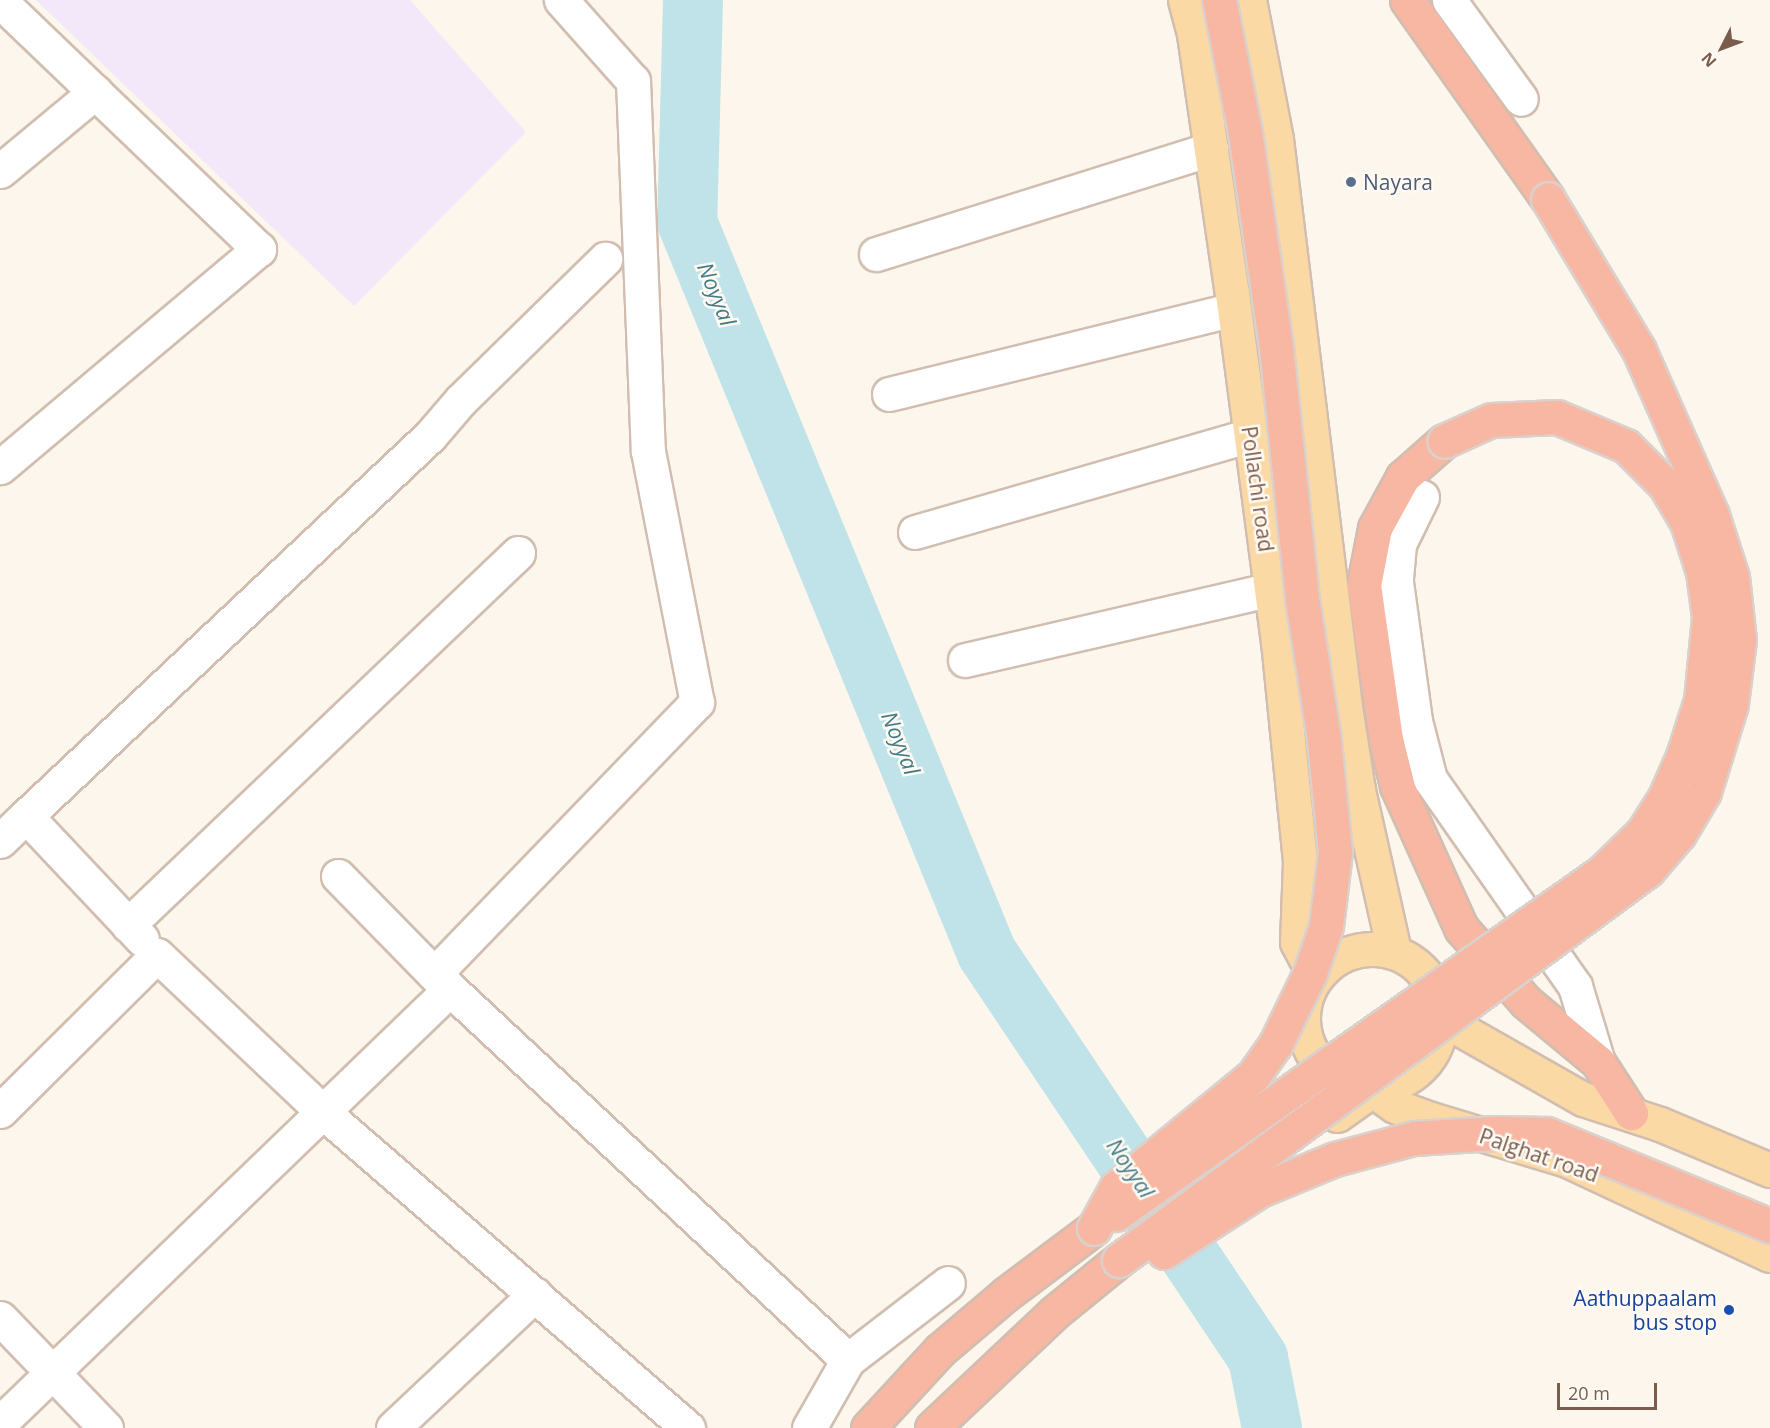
<!DOCTYPE html>
<html>
<head>
<meta charset="utf-8">
<style>
  body { margin:0 }
  #map { position:relative; width:1770px; height:1428px; overflow:hidden; background:#fdf6ec; font-family:"Open Sans",sans-serif }
  div>[style] { position:absolute }
  .education>* { inset:0; background:#f3e8fa }
  .river>* { height:60px; margin:-30px; padding:0 30px; transform-origin:30px; border-radius:30px; background:#bfe3e8 }
  .roads { filter:drop-shadow(2px 0 #d1beb0) drop-shadow(-2px 0 #d1beb0) drop-shadow(0 2px #d1beb0) drop-shadow(0 -2px #d1beb0) }
  .minor>* { height:33px; margin:-16.5px; padding:0 16.5px; transform-origin:16.5px; border-radius:16.5px; background:#fff }
  .major>* { height:33px; margin:-16.5px; padding:0 16.5px; transform-origin:16.5px; border-radius:16.5px; background:#fbd9a5 }
  .major>.ring { margin:-16.5px; padding:0; box-sizing:content-box; background:none; border:33px solid #fbd9a5; border-radius:50% }
  .highway>* { height:33px; margin:-16.5px; padding:0 16.5px; transform-origin:16.5px; border-radius:16.5px; background:#f7b7a3 }
  .bridges { filter:drop-shadow(2px 0 #dad1cd) drop-shadow(-2px 0 #dad1cd) drop-shadow(0 2px #dad1cd) drop-shadow(0 -2px #dad1cd) }
  .highway-bridge>* { height:33px; margin:-16.5px; padding:0 16.5px; transform-origin:16.5px; border-radius:16.5px; background:#f7b7a3 }
  .dots>* { width:16px; height:16px; translate:-50% -50%; box-sizing:border-box; border:3px solid #fffaf3; border-radius:50% }
  span { translate:-50% -50%; white-space:nowrap; text-align:center; line-height:1.15; -webkit-text-stroke:5px #fffaf3; paint-order:stroke }
  .service-label { font-size:21px; color:#4e5e75 }
  .left { translate:0 -50%; text-align:left }
  .street-label { font-size:21px; color:#7a5c4d }
  .transit-label { font-size:21px; color:#164399 }
  .right { translate:-100% -50%; text-align:right }
  .water-label { font-size:22px; color:#437c86; font-style:italic }
  .north { position:absolute; left:1692px; top:18px; width:60px; height:60px; -webkit-text-stroke:4px #fffaf3; paint-order:stroke; rotate:228deg; font-size:16px; font-weight:700; line-height:24px; text-align:center; color:#7a5c4d }
  .north::after { content:''; display:block; margin:auto; width:21px; height:27px; background:#7a5c4d; clip-path:polygon(50% 0,100% 100%,50% 72%,0 100%) }
  .scale { position:absolute; left:1557px; top:1383px; width:100px; height:27px; box-sizing:border-box; border:3px solid #7a5c4d; border-top:0; padding-left:8px; font-size:18px; line-height:21px; white-space:nowrap; color:#7a5c4d; -webkit-text-stroke:4px #fffaf3; paint-order:stroke }
</style>
</head>
<body>
<div id="map">
  <div class="education">
    <i style="clip-path:polygon(36px 0,410px 0,526px 132px,354px 306px)"></i>
  </div>
  <div class="river">
    <i style="left:693px;top:0;width:222px;rotate:91.5deg"></i>
    <i style="left:687px;top:222px;width:790px;rotate:67.69deg"></i>
    <i style="left:987px;top:953px;width:487px;rotate:56.2deg"></i>
    <i style="left:1258px;top:1358px;width:71px;rotate:78.7deg"></i>
  </div>
  <div class="roads">
    <div class="minor">
      <i style="left:561px;top:0;width:108px;rotate:48.4deg"></i>
      <i style="left:633px;top:81px;width:370px;rotate:87.7deg"></i>
      <i style="left:648px;top:451px;width:256px;rotate:79deg"></i>
      <i style="left:697px;top:702px;width:378px;rotate:134deg"></i>
      <i style="left:434px;top:974px;width:566px;rotate:43deg"></i>
      <i style="left:1449px;top:0;width:122px;rotate:54deg"></i>
      <i style="left:0;top:1px;width:359px;rotate:43.8deg"></i>
      <i style="left:259px;top:249px;width:339px;rotate:139.9deg"></i>
      <i style="left:0;top:171px;width:124px;rotate:-39.7deg"></i>
      <i style="left:876px;top:254px;width:351px;rotate:-17.4deg"></i>
      <i style="left:889px;top:394px;width:355px;rotate:-13.8deg"></i>
      <i style="left:1422px;top:497px;width:52px;rotate:116.1deg"></i>
      <i style="left:1399px;top:544px;width:38px;rotate:95deg"></i>
      <i style="left:1396px;top:582px;width:140px;rotate:82.2deg"></i>
      <i style="left:1415px;top:721px;width:60px;rotate:75.5deg"></i>
      <i style="left:1430px;top:779px;width:253px;rotate:55deg"></i>
      <i style="left:1575px;top:986px;width:79px;rotate:73.2deg"></i>
      <i style="left:915px;top:532px;width:350px;rotate:-16.1deg"></i>
      <i style="left:965px;top:660px;width:315px;rotate:-13deg"></i>
      <i style="left:26px;top:816px;width:555px;rotate:-43.25deg"></i>
      <i style="left:430px;top:436px;width:48px;rotate:-49.3deg"></i>
      <i style="left:461px;top:400px;width:202px;rotate:-44.4deg"></i>
      <i style="left:0;top:841px;width:36px;rotate:-44deg"></i>
      <i style="left:26px;top:816px;width:169px;rotate:46.7deg"></i>
      <i style="left:338px;top:876px;width:137px;rotate:45.6deg"></i>
      <i style="left:128px;top:925px;width:539px;rotate:-43.65deg"></i>
      <i style="left:0;top:1111px;width:221px;rotate:-44.8deg"></i>
      <i style="left:157px;top:955px;width:228px;rotate:43.4deg"></i>
      <i style="left:323px;top:1112px;width:483px;rotate:40.9deg"></i>
      <i style="left:0;top:1318px;width:153px;rotate:46.1deg"></i>
      <i style="left:0;top:1423px;width:625px;rotate:-43.96deg"></i>
      <i style="left:393px;top:1428px;width:195px;rotate:-43.3deg"></i>
      <i style="left:809px;top:1428px;width:78px;rotate:-60.2deg"></i>
      <i style="left:848px;top:1360px;width:126px;rotate:-37.6deg"></i>
    </div>
    <div class="major">
      <i style="left:1185px;top:0;width:35px;rotate:75deg"></i>
      <i style="left:1194px;top:34px;width:262px;rotate:81.7deg"></i>
      <i style="left:1232px;top:293px;width:351px;rotate:82.5deg"></i>
      <i style="left:1278px;top:641px;width:221px;rotate:84.3deg"></i>
      <i style="left:1300px;top:861px;width:81px;rotate:92.1deg"></i>
      <i style="left:1297px;top:942px;width:38px;rotate:62deg"></i>
      <i style="left:1249px;top:0;width:142px;rotate:79deg"></i>
      <i style="left:1276px;top:139px;width:572px;rotate:83.07deg"></i>
      <i style="left:1345px;top:707px;width:84px;rotate:81.1deg"></i>
      <i style="left:1358px;top:790px;width:165px;rotate:77.4deg"></i>
      <i class="ring" style="left:1303px;top:949px;width:105px;height:105px"></i>
      <i style="left:1442px;top:1019px;width:162px;rotate:29.6deg"></i>
      <i style="left:1583px;top:1099px;width:81px;rotate:18deg"></i>
      <i style="left:1660px;top:1124px;width:119px;rotate:22.7deg"></i>
      <i style="left:1337px;top:1115px;width:43px;rotate:-35.5deg"></i>
      <i style="left:1372px;top:1090px;width:28px;rotate:35deg"></i>
      <i style="left:1395px;top:1106px;width:38px;rotate:20deg"></i>
      <i style="left:1431px;top:1119px;width:142px;rotate:16.8deg"></i>
      <i style="left:1567px;top:1160px;width:224px;rotate:25.1deg"></i>
    </div>
    <div class="highway">
      <i style="left:1407px;top:0;width:244px;rotate:54.7deg"></i>
      <i style="left:1444px;top:441px;width:55px;rotate:138.7deg"></i>
      <i style="left:1403px;top:477px;width:58px;rotate:118.8deg"></i>
      <i style="left:1375px;top:528px;width:58px;rotate:100.9deg"></i>
      <i style="left:1364px;top:585px;width:156px;rotate:81.9deg"></i>
      <i style="left:1386px;top:739px;width:48px;rotate:76.8deg"></i>
      <i style="left:1397px;top:786px;width:156px;rotate:65.7deg"></i>
      <i style="left:1461px;top:928px;width:98px;rotate:48.7deg"></i>
      <i style="left:1526px;top:1002px;width:94px;rotate:39.8deg"></i>
      <i style="left:1598px;top:1062px;width:61px;rotate:57.1deg"></i>
      <i style="left:868px;top:1428px;width:106px;rotate:-47.3deg"></i>
      <i style="left:940px;top:1350px;width:87px;rotate:-40.3deg"></i>
      <i style="left:1006px;top:1294px;width:110px;rotate:-36.9deg"></i>
      <i style="left:932px;top:1428px;width:169px;rotate:-43.3deg"></i>
      <i style="left:1055px;top:1312px;width:82px;rotate:-39.1deg"></i>
    </div>
  </div>
  <div class="bridges">
    <div class="highway-bridge">
      <i style="left:1116px;top:1214px;width:594px;rotate:-35.13deg"></i>
      <i style="left:1602px;top:872px;width:57px;rotate:-44.3deg"></i>
      <i style="left:1643px;top:832px;width:41px;rotate:-57.8deg"></i>
      <i style="left:1665px;top:797px;width:45px;rotate:-66.3deg"></i>
      <i style="left:1683px;top:756px;width:59px;rotate:-72.2deg"></i>
      <i style="left:1701px;top:700px;width:83px;rotate:-84.5deg"></i>
      <i style="left:1709px;top:617px;width:45px;rotate:-97.6deg"></i>
      <i style="left:1703px;top:572px;width:52px;rotate:-107.7deg"></i>
      <i style="left:1687px;top:522px;width:43px;rotate:-120.7deg"></i>
      <i style="left:1665px;top:485px;width:55px;rotate:-135deg"></i>
      <i style="left:1626px;top:446px;width:75px;rotate:-157.2deg"></i>
      <i style="left:1557px;top:417px;width:66px;rotate:177.4deg"></i>
      <i style="left:1491px;top:420px;width:51px;rotate:155.9deg"></i>
      <i style="left:1094px;top:1228px;width:46px;rotate:-61.2deg"></i>
      <i style="left:1116px;top:1188px;width:177px;rotate:-39.3deg"></i>
      <i style="left:1253px;top:1076px;width:38px;rotate:-55deg"></i>
      <i style="left:1275px;top:1045px;width:80px;rotate:-64.1deg"></i>
      <i style="left:1310px;top:973px;width:50px;rotate:-71.2deg"></i>
      <i style="left:1326px;top:926px;width:75px;rotate:-83.1deg"></i>
      <i style="left:1335px;top:852px;width:114px;rotate:-95.6deg"></i>
      <i style="left:1324px;top:739px;width:143px;rotate:-98.9deg"></i>
      <i style="left:1302px;top:598px;width:252px;rotate:-95.9deg"></i>
      <i style="left:1276px;top:347px;width:217px;rotate:-98.2deg"></i>
      <i style="left:1245px;top:132px;width:135px;rotate:-101.1deg"></i>
      <i style="left:1164px;top:1252px;width:114px;rotate:-32.9deg"></i>
      <i style="left:1260px;top:1190px;width:81px;rotate:-22.5deg"></i>
      <i style="left:1335px;top:1159px;width:82px;rotate:-14.9deg"></i>
      <i style="left:1414px;top:1138px;width:81px;rotate:-3.5deg"></i>
      <i style="left:1495px;top:1133px;width:52px;rotate:1.1deg"></i>
      <i style="left:1547px;top:1134px;width:241px;rotate:22.4deg"></i>
      <i style="left:1119px;top:1260px;width:657px;rotate:-36.4deg"></i>
      <i style="left:1648px;top:870px;width:48px;rotate:-49.3deg"></i>
      <i style="left:1679px;top:834px;width:49px;rotate:-59.2deg"></i>
      <i style="left:1704px;top:792px;width:92px;rotate:-72.9deg"></i>
      <i style="left:1731px;top:704px;width:64px;rotate:-82.9deg"></i>
      <i style="left:1739px;top:640px;width:63px;rotate:-96.3deg"></i>
      <i style="left:1732px;top:577px;width:65px;rotate:-107.9deg"></i>
      <i style="left:1712px;top:515px;width:180px;rotate:-113.9deg"></i>
      <i style="left:1639px;top:350px;width:176px;rotate:-121.1deg"></i>
    </div>
  </div>
  <div class="dots">
    <i style="left:1351px;top:182px;background:#5c6f8a"></i>
    <i style="left:1729px;top:1310px;background:#1a4fb4"></i>
  </div>
  <div class="service-label">
    <span class="left" style="left:1363px;top:182px">Nayara</span>
  </div>
  <div class="street-label">
    <span style="left:1258px;top:489px;rotate:82deg">Pollachi road</span>
    <span style="left:1539px;top:1155px;rotate:19deg">Palghat road</span>
  </div>
  <div class="transit-label">
    <span class="right" style="left:1717px;top:1310px">Aathuppaalam<br>bus stop</span>
  </div>
  <div class="water-label">
    <span style="left:717px;top:294px;rotate:68deg">Noyyal</span>
    <span style="left:901px;top:743px;rotate:68deg">Noyyal</span>
    <span style="left:1131px;top:1168px;rotate:56deg">Noyyal</span>
  </div>
  <div class="north">N</div>
  <div class="scale">20 m</div>
</div>
</body>
</html>
